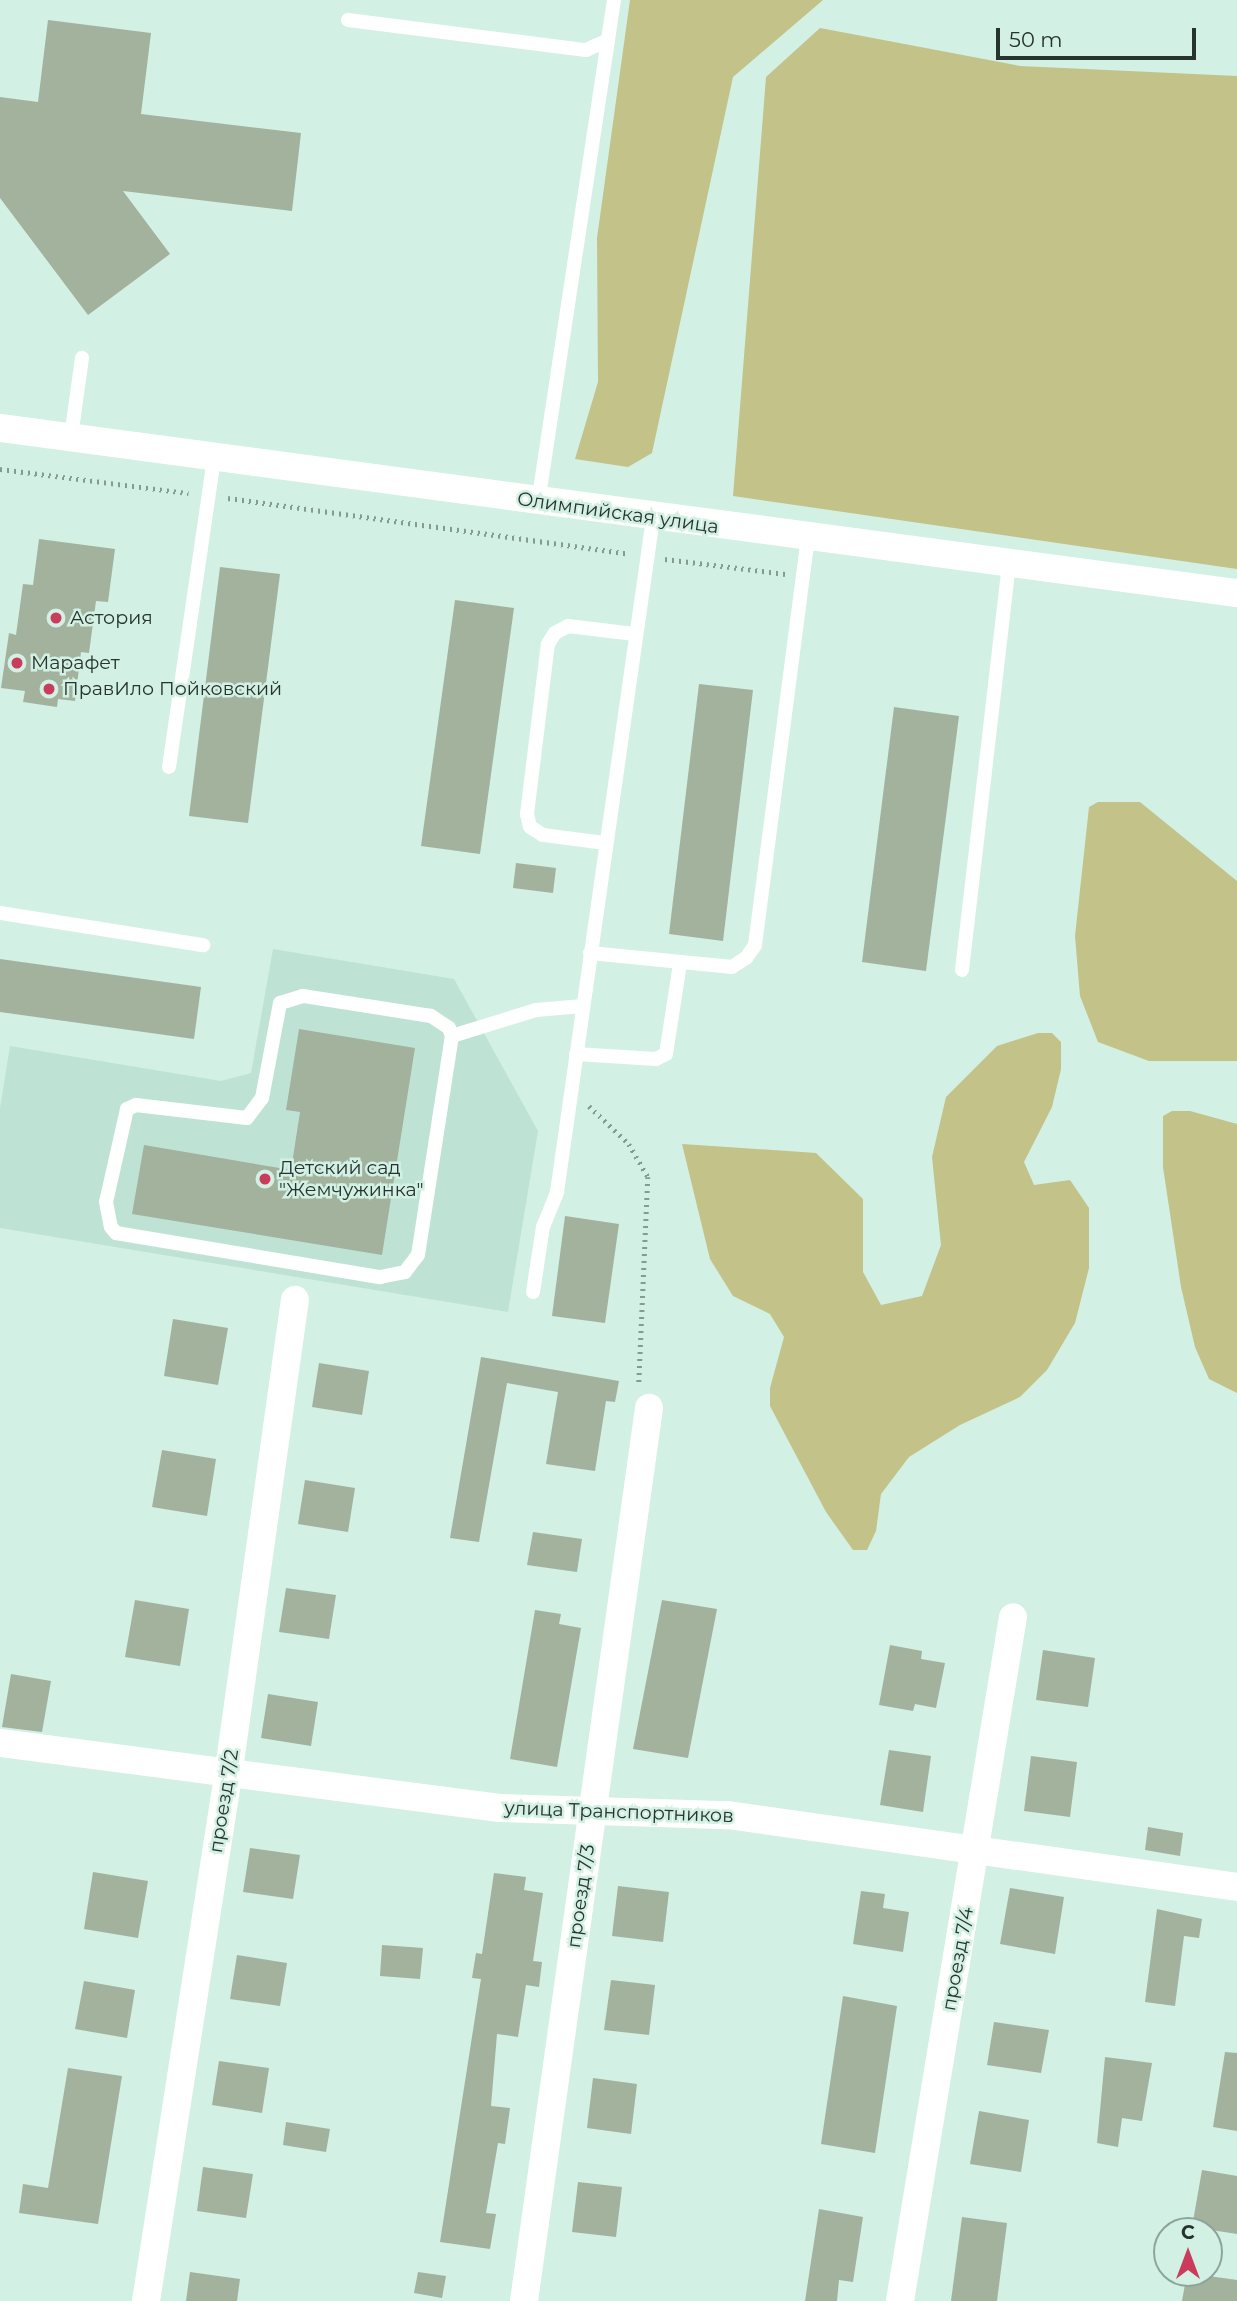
<!DOCTYPE html>
<html>
<head>
<meta charset="utf-8">
<style>
  body { margin:0 }
  #map { position:relative; width:1237px; height:2301px; overflow:hidden; background:#d2f0e4; font-family:Montserrat,sans-serif }
  div>[style] { position:absolute }
  .built>* { inset:0; background:#bee3d5 }
  .green>* { inset:0; background:#c3c288 }
  .building>* { inset:0; background:#a2b29d }
  .path>* { height:4.5px; margin-top:-2.25px; transform-origin:0; background:repeating-linear-gradient(90deg,#859b92 0 2px,transparent 0 7px) }
  .service>* { height:14px; margin:-7px; padding:0 7px; transform-origin:7px; border-radius:7px; background:#fff }
  .minor>* { height:28px; margin:-14px; padding:0 14px; transform-origin:14px; border-radius:14px; background:#fff }
  .dots>* { width:19px; height:19px; translate:-50% -50%; box-sizing:border-box; border:4px solid #d2f0e4; border-radius:50% }
  span { translate:-50% -50%; white-space:nowrap; text-align:center; line-height:1.15; -webkit-text-stroke:5px #d2f0e4; paint-order:stroke }
  .street-label { font-size:19px; color:#27332e }
  .poi-label { font-size:19px; color:#27332e }
  .left { translate:0 -50%; text-align:left }
  .north { position:absolute; left:1153px; top:2217px; width:70px; height:70px; box-sizing:border-box; background:#d2f0e4; border:2px solid #8ea49b; border-radius:50%; rotate:0deg; font-size:19px; font-weight:700; line-height:28px; text-align:center; color:#27332e }
  .north::after { content:''; display:block; margin:auto; width:24px; height:32px; background:#cb3b5c; clip-path:polygon(50% 0,100% 100%,50% 72%,0 100%) }
  .scale { position:absolute; left:996px; top:28px; width:200px; height:32px; box-sizing:border-box; border:4px solid #27332e; border-top:0; padding-left:9px; font-size:21px; line-height:24px; white-space:nowrap; color:#27332e; -webkit-text-stroke:5px #d2f0e4; paint-order:stroke }
</style>
</head>
<body>
<div id="map">
  <div class="built">
    <i style="clip-path:polygon(273px 949px,454px 979px,538px 1131px,508px 1312px,0 1228px,0 1108px,10px 1046px,221px 1081px,251px 1073px)"></i>
  </div>
  <div class="green">
    <i style="clip-path:polygon(630px 0,823px 0,733px 77px,652px 453px,628px 467px,575px 459px,598px 382px,597px 238px)"></i>
    <i style="clip-path:polygon(820px 28px,1020px 66px,1237px 76px,1237px 569px,733px 496px,766px 77px)"></i>
    <i style="clip-path:polygon(1098px 802px,1140px 802px,1237px 881px,1237px 1061px,1149px 1061px,1098px 1042px,1080px 996px,1075px 936px,1089px 807px)"></i>
    <i style="clip-path:polygon(1038px 1033px,1052px 1033px,1061px 1042px,1061px 1069px,1052px 1107px,1024px 1162px,1034px 1185px,1070px 1180px,1089px 1208px,1089px 1268px,1075px 1323px,1047px 1370px,1020px 1397px,960px 1425px,909px 1457px,881px 1494px,876px 1531px,867px 1550px,853px 1550px,826px 1512px,770px 1406px,770px 1388px,784px 1337px,770px 1314px,733px 1296px,710px 1259px,682px 1144px,816px 1153px,863px 1199px,863px 1272px,881px 1305px,922px 1296px,941px 1245px,932px 1157px,946px 1097px,997px 1046px)"></i>
    <i style="clip-path:polygon(1172px 1111px,1190px 1111px,1237px 1124px,1237px 1393px,1209px 1379px,1195px 1347px,1181px 1287px,1163px 1167px,1163px 1116px)"></i>
  </div>
  <div class="building">
    <i style="clip-path:polygon(48px 20px,151px 33px,141px 114px,301px 133px,292px 211px,123px 191px,170px 254px,88px 315px,0 198px,0 97px,38px 102px)"></i>
    <i style="clip-path:polygon(39px 539px,115px 549px,108px 602px,96px 601px,89px 653px,81px 652px,75px 701px,58px 699px,57px 707px,23px 702px,25px 691px,1px 688px,9px 633px,16px 635px,23px 584px,33px 585px)"></i>
    <i style="clip-path:polygon(220px 567px,280px 574px,248px 823px,189px 816px)"></i>
    <i style="clip-path:polygon(455px 600px,514px 608px,480px 854px,421px 846px)"></i>
    <i style="clip-path:polygon(699px 684px,753px 690px,723px 941px,669px 934px)"></i>
    <i style="clip-path:polygon(894px 707px,959px 716px,926px 971px,862px 962px)"></i>
    <i style="clip-path:polygon(516px 863px,556px 868px,553px 893px,513px 888px)"></i>
    <i style="clip-path:polygon(0 959px,201px 987px,194px 1039px,0 1012px)"></i>
    <i style="clip-path:polygon(299px 1029px,415px 1048px,382px 1255px,132px 1214px,144px 1145px,291px 1170px,300px 1112px,286px 1110px)"></i>
    <i style="clip-path:polygon(565px 1216px,619px 1224px,605px 1323px,552px 1316px)"></i>
    <i style="clip-path:polygon(173px 1319px,228px 1328px,218px 1385px,164px 1376px)"></i>
    <i style="clip-path:polygon(481px 1357px,619px 1381px,615px 1402px,606px 1401px,595px 1471px,546px 1464px,558px 1392px,507px 1383px,479px 1542px,450px 1538px)"></i>
    <i style="clip-path:polygon(319px 1363px,369px 1371px,362px 1415px,312px 1407px)"></i>
    <i style="clip-path:polygon(162px 1450px,216px 1459px,207px 1516px,152px 1507px)"></i>
    <i style="clip-path:polygon(305px 1480px,355px 1488px,348px 1532px,298px 1524px)"></i>
    <i style="clip-path:polygon(533px 1532px,582px 1539px,577px 1572px,527px 1565px)"></i>
    <i style="clip-path:polygon(286px 1588px,336px 1595px,329px 1639px,279px 1632px)"></i>
    <i style="clip-path:polygon(135px 1600px,189px 1609px,180px 1666px,125px 1657px)"></i>
    <i style="clip-path:polygon(662px 1600px,717px 1609px,688px 1758px,633px 1749px)"></i>
    <i style="clip-path:polygon(535px 1610px,561px 1614px,559px 1624px,581px 1628px,557px 1767px,510px 1759px)"></i>
    <i style="clip-path:polygon(890px 1645px,922px 1651px,921px 1659px,945px 1663px,936px 1708px,915px 1704px,913px 1711px,879px 1705px)"></i>
    <i style="clip-path:polygon(1043px 1650px,1095px 1658px,1088px 1707px,1036px 1700px)"></i>
    <i style="clip-path:polygon(11px 1674px,51px 1681px,42px 1732px,2px 1727px)"></i>
    <i style="clip-path:polygon(268px 1694px,318px 1702px,311px 1746px,261px 1738px)"></i>
    <i style="clip-path:polygon(889px 1750px,931px 1756px,923px 1812px,880px 1805px)"></i>
    <i style="clip-path:polygon(1031px 1756px,1077px 1762px,1070px 1817px,1024px 1811px)"></i>
    <i style="clip-path:polygon(1148px 1827px,1183px 1833px,1180px 1856px,1145px 1850px)"></i>
    <i style="clip-path:polygon(250px 1848px,300px 1855px,293px 1899px,243px 1892px)"></i>
    <i style="clip-path:polygon(93px 1872px,148px 1881px,138px 1938px,84px 1929px)"></i>
    <i style="clip-path:polygon(494px 1873px,526px 1877px,524px 1890px,543px 1893px,533px 1961px,542px 1962px,539px 1987px,526px 1985px,518px 2037px,497px 2034px,491px 2106px,510px 2108px,505px 2144px,498px 2143px,486px 2213px,496px 2214px,490px 2249px,440px 2242px,481px 1979px,472px 1978px,476px 1953px,482px 1954px)"></i>
    <i style="clip-path:polygon(618px 1886px,669px 1892px,663px 1942px,612px 1936px)"></i>
    <i style="clip-path:polygon(1010px 1888px,1064px 1897px,1055px 1954px,1000px 1944px)"></i>
    <i style="clip-path:polygon(861px 1891px,885px 1894px,883px 1908px,909px 1912px,903px 1952px,853px 1944px)"></i>
    <i style="clip-path:polygon(1157px 1909px,1202px 1919px,1199px 1938px,1184px 1936px,1175px 2006px,1145px 2002px)"></i>
    <i style="clip-path:polygon(382px 1945px,423px 1948px,420px 1979px,380px 1976px)"></i>
    <i style="clip-path:polygon(237px 1955px,287px 1963px,280px 2006px,230px 1999px)"></i>
    <i style="clip-path:polygon(611px 1980px,655px 1985px,649px 2035px,604px 2030px)"></i>
    <i style="clip-path:polygon(84px 1981px,135px 1990px,127px 2038px,75px 2029px)"></i>
    <i style="clip-path:polygon(843px 1996px,897px 2006px,875px 2153px,821px 2144px)"></i>
    <i style="clip-path:polygon(994px 2022px,1049px 2030px,1041px 2073px,987px 2065px)"></i>
    <i style="clip-path:polygon(1225px 2052px,1237px 2053px,1237px 2131px,1213px 2127px)"></i>
    <i style="clip-path:polygon(1105px 2057px,1152px 2063px,1142px 2121px,1122px 2118px,1118px 2147px,1097px 2143px)"></i>
    <i style="clip-path:polygon(219px 2061px,269px 2068px,262px 2113px,212px 2105px)"></i>
    <i style="clip-path:polygon(68px 2068px,122px 2076px,98px 2224px,19px 2213px,23px 2184px,48px 2188px)"></i>
    <i style="clip-path:polygon(593px 2078px,637px 2084px,631px 2134px,587px 2128px)"></i>
    <i style="clip-path:polygon(979px 2111px,1029px 2120px,1021px 2172px,970px 2164px)"></i>
    <i style="clip-path:polygon(286px 2122px,330px 2129px,326px 2152px,283px 2145px)"></i>
    <i style="clip-path:polygon(203px 2167px,253px 2174px,246px 2218px,197px 2211px)"></i>
    <i style="clip-path:polygon(1202px 2170px,1237px 2176px,1237px 2234px,1192px 2227px)"></i>
    <i style="clip-path:polygon(578px 2182px,622px 2187px,616px 2237px,572px 2232px)"></i>
    <i style="clip-path:polygon(819px 2209px,863px 2217px,853px 2282px,839px 2280px,837px 2301px,805px 2301px)"></i>
    <i style="clip-path:polygon(962px 2217px,1007px 2223px,997px 2301px,951px 2301px)"></i>
    <i style="clip-path:polygon(190px 2272px,240px 2279px,237px 2301px,186px 2301px)"></i>
    <i style="clip-path:polygon(418px 2272px,446px 2276px,442px 2298px,414px 2293px)"></i>
    <i style="clip-path:polygon(1187px 2273px,1237px 2280px,1237px 2301px,1182px 2301px)"></i>
  </div>
  <div class="path">
    <i style="left:0;top:469px;width:190px;rotate:7.3deg"></i>
    <i style="left:228px;top:498px;width:405px;rotate:7.9deg"></i>
    <i style="left:665px;top:559px;width:121px;rotate:7.1deg"></i>
    <i style="left:589px;top:1106px;width:55px;rotate:43.5deg"></i>
    <i style="left:629px;top:1144px;width:38px;rotate:60deg"></i>
    <i style="left:648px;top:1177px;width:207px;rotate:92.5deg"></i>
  </div>
  <div class="service">
    <i style="left:348px;top:20px;width:240px;rotate:7.2deg"></i>
    <i style="left:586px;top:50px;width:24px;rotate:-24deg"></i>
    <i style="left:608px;top:40px;width:40px;rotate:-81.5deg"></i>
    <i style="left:71px;top:437px;width:80px;rotate:-82.1deg"></i>
    <i style="left:538px;top:503px;width:468px;rotate:-81.4deg"></i>
    <i style="left:169px;top:767px;width:313px;rotate:-81.7deg"></i>
    <i style="left:605px;top:843px;width:63px;rotate:-172.6deg"></i>
    <i style="left:543px;top:835px;width:15px;rotate:-148deg"></i>
    <i style="left:530px;top:827px;width:13px;rotate:-103deg"></i>
    <i style="left:527px;top:814px;width:171px;rotate:-83deg"></i>
    <i style="left:548px;top:644px;width:13px;rotate:-58deg"></i>
    <i style="left:555px;top:633px;width:15px;rotate:-28deg"></i>
    <i style="left:568px;top:626px;width:67px;rotate:6.8deg"></i>
    <i style="left:0;top:913px;width:206px;rotate:9deg"></i>
    <i style="left:590px;top:953px;width:143px;rotate:5.6deg"></i>
    <i style="left:732px;top:967px;width:17px;rotate:-33deg"></i>
    <i style="left:746px;top:958px;width:16px;rotate:-55deg"></i>
    <i style="left:755px;top:945px;width:410px;rotate:-82.6deg"></i>
    <i style="left:962px;top:970px;width:409px;rotate:-83.4deg"></i>
    <i style="left:452px;top:1036px;width:9px;rotate:-111deg"></i>
    <i style="left:449px;top:1028px;width:22px;rotate:-146deg"></i>
    <i style="left:431px;top:1016px;width:130px;rotate:-171.1deg"></i>
    <i style="left:303px;top:996px;width:24px;rotate:163deg"></i>
    <i style="left:280px;top:1003px;width:97px;rotate:100.7deg"></i>
    <i style="left:262px;top:1098px;width:25px;rotate:127deg"></i>
    <i style="left:247px;top:1118px;width:112px;rotate:-173.3deg"></i>
    <i style="left:136px;top:1105px;width:10px;rotate:156deg"></i>
    <i style="left:127px;top:1109px;width:95px;rotate:102.7deg"></i>
    <i style="left:106px;top:1202px;width:25px;rotate:79deg"></i>
    <i style="left:111px;top:1227px;width:8px;rotate:50deg"></i>
    <i style="left:116px;top:1233px;width:268px;rotate:9.5deg"></i>
    <i style="left:380px;top:1277px;width:25px;rotate:-11deg"></i>
    <i style="left:405px;top:1272px;width:21px;rotate:-53deg"></i>
    <i style="left:418px;top:1255px;width:222px;rotate:-81.2deg"></i>
    <i style="left:452px;top:1036px;width:88px;rotate:-17.2deg"></i>
    <i style="left:536px;top:1010px;width:47px;rotate:-4.9deg"></i>
    <i style="left:576px;top:1054px;width:80px;rotate:3.6deg"></i>
    <i style="left:656px;top:1059px;width:11px;rotate:-27deg"></i>
    <i style="left:666px;top:1054px;width:91px;rotate:-81.2deg"></i>
    <i style="left:533px;top:1292px;width:66px;rotate:-81.3deg"></i>
    <i style="left:543px;top:1227px;width:38px;rotate:-68deg"></i>
    <i style="left:557px;top:1192px;width:681px;rotate:-81.89deg"></i>
  </div>
  <div class="minor">
    <i style="left:0;top:428px;width:1248px;rotate:7.6deg"></i>
    <i style="left:0;top:1743px;width:504px;rotate:7.41deg"></i>
    <i style="left:500px;top:1808px;width:228px;rotate:1.8deg"></i>
    <i style="left:728px;top:1815px;width:514px;rotate:8.05deg"></i>
    <i style="left:146px;top:2301px;width:531px;rotate:-81.12deg"></i>
    <i style="left:228px;top:1776px;width:481px;rotate:-82deg"></i>
    <i style="left:524px;top:2301px;width:902px;rotate:-82.03deg"></i>
    <i style="left:900px;top:2301px;width:693px;rotate:-80.62deg"></i>
  </div>
  <div class="dots">
    <i style="left:56px;top:618px;background:#cb3b5c"></i>
    <i style="left:17px;top:663px;background:#cb3b5c"></i>
    <i style="left:49px;top:689px;background:#cb3b5c"></i>
    <i style="left:265px;top:1179px;background:#cb3b5c"></i>
  </div>
  <div class="street-label">
    <span style="left:618px;top:513px;rotate:8deg">Олимпийская улица</span>
    <span style="left:224px;top:1801px;rotate:-81deg">проезд 7/2</span>
    <span style="left:619px;top:1812px;rotate:2deg">улица Транспортников</span>
    <span style="left:581px;top:1896px;rotate:-82deg">проезд 7/3</span>
    <span style="left:958px;top:1959px;rotate:-80deg">проезд 7/4</span>
  </div>
  <div class="poi-label">
    <span class="left" style="left:70px;top:618px">Астория</span>
    <span class="left" style="left:31px;top:663px">Марафет</span>
    <span class="left" style="left:63px;top:689px">ПравИло Пойковский</span>
    <span class="left" style="left:279px;top:1179px">Детский сад<br>"Жемчужинка"</span>
  </div>
  <div class="north">С</div>
  <div class="scale">50 m</div>
</div>
</body>
</html>
